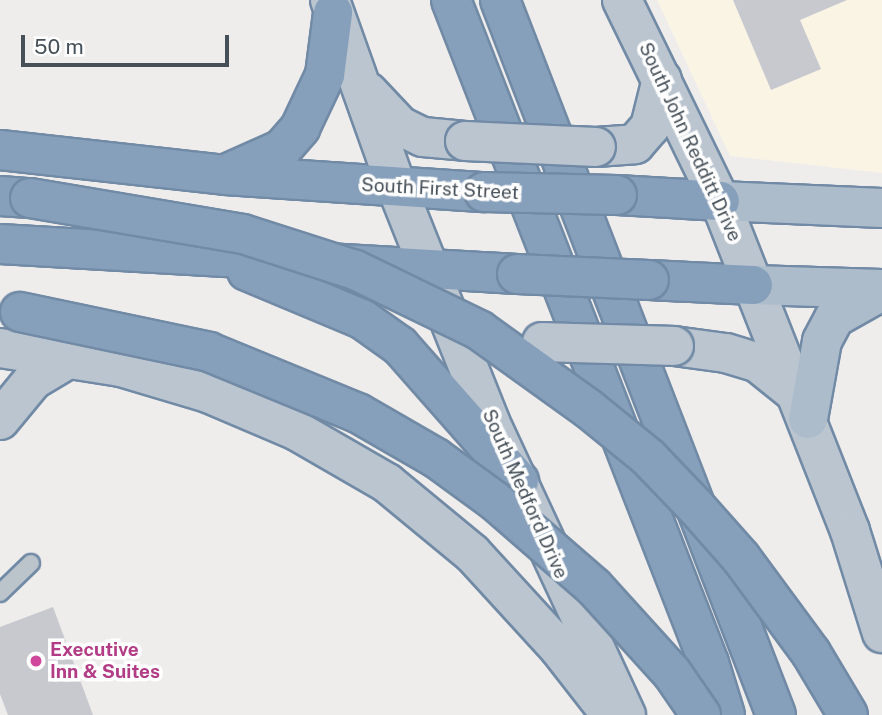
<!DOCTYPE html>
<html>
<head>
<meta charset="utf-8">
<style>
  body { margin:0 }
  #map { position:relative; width:882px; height:715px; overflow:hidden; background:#efecec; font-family:"Public Sans",sans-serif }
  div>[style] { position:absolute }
  .commercial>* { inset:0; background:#faf4e5 }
  .building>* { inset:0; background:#c7c9cf }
  .roads { filter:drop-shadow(2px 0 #718aa5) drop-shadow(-2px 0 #718aa5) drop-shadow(0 2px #718aa5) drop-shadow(0 -2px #718aa5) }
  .lane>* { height:16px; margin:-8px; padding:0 8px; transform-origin:8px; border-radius:8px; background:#bbc4cb }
  .secondary>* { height:38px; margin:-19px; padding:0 19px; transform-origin:19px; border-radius:19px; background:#bbc5d0 }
  .primary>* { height:38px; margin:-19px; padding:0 19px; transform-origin:19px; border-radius:19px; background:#adbccb }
  .highway>* { height:38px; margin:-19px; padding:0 19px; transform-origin:19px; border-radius:19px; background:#869fba }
  .bridges { filter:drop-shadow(2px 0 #718aa5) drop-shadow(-2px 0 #718aa5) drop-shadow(0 2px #718aa5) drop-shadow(0 -2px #718aa5) }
  .secondary-bridge>* { height:38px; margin:-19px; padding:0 19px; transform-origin:19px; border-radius:19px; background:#bbc5d0 }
  .highway-bridge>* { height:38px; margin:-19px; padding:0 19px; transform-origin:19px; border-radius:19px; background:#869fba }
  .dots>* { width:19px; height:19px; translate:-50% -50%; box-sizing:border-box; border:4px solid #fff; border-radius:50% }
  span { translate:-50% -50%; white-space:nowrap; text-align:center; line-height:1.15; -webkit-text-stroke:7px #fff; paint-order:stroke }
  .street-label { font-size:19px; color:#465059 }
  .hotel-label { font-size:19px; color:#b23c85; font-weight:700 }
  .left { translate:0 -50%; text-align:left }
  .scale { position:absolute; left:21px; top:35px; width:208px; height:32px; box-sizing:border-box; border:4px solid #465059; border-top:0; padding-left:9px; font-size:21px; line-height:24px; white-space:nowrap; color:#465059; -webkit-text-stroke:5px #fff; paint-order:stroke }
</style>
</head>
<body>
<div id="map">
  <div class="commercial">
    <i style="clip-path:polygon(657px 0,882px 0,882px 173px,730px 156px)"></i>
  </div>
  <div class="building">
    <i style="clip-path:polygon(733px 0,847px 0,800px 20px,821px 69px,771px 90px)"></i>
    <i style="clip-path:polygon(53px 607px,93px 715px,8px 715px,0 694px,0 627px)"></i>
  </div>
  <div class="roads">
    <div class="lane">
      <i style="left:0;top:593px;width:43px;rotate:-44.1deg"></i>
    </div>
    <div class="secondary">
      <i style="left:330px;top:0;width:200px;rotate:70.4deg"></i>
      <i style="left:397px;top:188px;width:252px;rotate:68.3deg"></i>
      <i style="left:490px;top:422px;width:323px;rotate:65.1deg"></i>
      <i style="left:622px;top:0;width:224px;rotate:64deg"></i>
      <i style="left:720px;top:201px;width:355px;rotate:68.5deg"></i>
      <i style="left:850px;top:531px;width:107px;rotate:72.6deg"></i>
      <i style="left:368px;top:92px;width:47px;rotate:46.7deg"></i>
      <i style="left:400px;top:126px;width:25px;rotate:26deg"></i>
      <i style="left:423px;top:137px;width:42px;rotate:5.4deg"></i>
      <i style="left:596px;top:147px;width:39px;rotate:-4deg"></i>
      <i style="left:635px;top:144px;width:23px;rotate:-49deg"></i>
      <i style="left:650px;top:127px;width:49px;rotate:-76deg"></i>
      <i style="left:674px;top:346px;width:52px;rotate:7.7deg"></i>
      <i style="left:726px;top:353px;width:34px;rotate:17deg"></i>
      <i style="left:758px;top:363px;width:51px;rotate:38.7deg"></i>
      <i style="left:0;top:348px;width:122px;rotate:8.9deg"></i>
      <i style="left:121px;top:367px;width:91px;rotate:16.6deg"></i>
      <i style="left:208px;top:393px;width:97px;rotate:23.1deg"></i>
      <i style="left:297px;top:431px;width:104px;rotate:30deg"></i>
      <i style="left:387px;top:483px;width:110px;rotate:39.5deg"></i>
      <i style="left:472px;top:553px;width:129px;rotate:47.5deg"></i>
      <i style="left:559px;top:648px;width:80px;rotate:52.1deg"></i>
      <i style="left:0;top:420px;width:52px;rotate:-50.5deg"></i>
      <i style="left:33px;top:380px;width:41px;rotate:-31deg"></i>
    </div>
    <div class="primary">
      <i style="left:720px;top:201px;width:162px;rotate:2.5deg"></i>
      <i style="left:753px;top:285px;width:129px;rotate:1.8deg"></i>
      <i style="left:808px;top:419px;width:79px;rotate:-79.8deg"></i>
      <i style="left:822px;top:341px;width:26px;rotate:-62deg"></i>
      <i style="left:834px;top:318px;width:55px;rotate:-29.4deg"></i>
    </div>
    <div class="highway">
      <i style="left:451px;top:0;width:711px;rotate:68.74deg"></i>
      <i style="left:709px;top:663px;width:54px;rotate:72.9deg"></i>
      <i style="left:500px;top:0;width:766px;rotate:68.89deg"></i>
      <i style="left:0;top:150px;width:226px;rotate:6.3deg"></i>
      <i style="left:225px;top:175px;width:260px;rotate:3.8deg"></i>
      <i style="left:228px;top:173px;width:59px;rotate:-24deg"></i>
      <i style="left:282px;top:149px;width:28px;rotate:-49deg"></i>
      <i style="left:300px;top:128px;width:59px;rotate:-64.7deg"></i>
      <i style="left:325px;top:75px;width:63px;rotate:-82.6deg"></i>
      <i style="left:617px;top:195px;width:103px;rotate:3.3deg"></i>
      <i style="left:0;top:196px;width:30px;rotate:4deg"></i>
      <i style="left:0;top:244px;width:518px;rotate:3.32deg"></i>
      <i style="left:247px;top:271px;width:125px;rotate:22.7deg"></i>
      <i style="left:362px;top:319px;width:47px;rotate:35.4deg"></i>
      <i style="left:400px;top:346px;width:180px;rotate:48.6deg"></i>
      <i style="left:649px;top:280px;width:104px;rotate:2.8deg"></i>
    </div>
  </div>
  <div class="bridges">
    <div class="secondary-bridge">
      <i style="left:465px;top:141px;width:131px;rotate:2.6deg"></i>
      <i style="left:542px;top:342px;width:132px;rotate:1.7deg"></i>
    </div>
    <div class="highway-bridge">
      <i style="left:484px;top:192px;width:133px;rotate:1.3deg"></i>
      <i style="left:30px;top:198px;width:216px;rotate:9.6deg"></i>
      <i style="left:243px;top:234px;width:118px;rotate:17.8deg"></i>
      <i style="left:355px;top:270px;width:138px;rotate:25.8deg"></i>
      <i style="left:479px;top:330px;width:135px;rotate:35.7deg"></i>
      <i style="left:589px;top:409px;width:76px;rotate:39.1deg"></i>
      <i style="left:648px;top:457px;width:68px;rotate:46.2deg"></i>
      <i style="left:695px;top:506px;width:69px;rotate:48.5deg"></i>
      <i style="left:741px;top:558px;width:118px;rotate:53.6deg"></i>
      <i style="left:811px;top:653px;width:72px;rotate:59.2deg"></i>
      <i style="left:517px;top:274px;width:132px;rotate:2.6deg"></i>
      <i style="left:20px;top:312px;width:193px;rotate:11.9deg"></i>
      <i style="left:209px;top:352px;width:161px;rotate:22.3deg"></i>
      <i style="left:358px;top:413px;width:90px;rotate:30deg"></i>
      <i style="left:436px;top:458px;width:73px;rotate:36.1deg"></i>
      <i style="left:495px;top:501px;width:131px;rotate:41deg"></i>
      <i style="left:594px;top:587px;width:116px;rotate:47.8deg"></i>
      <i style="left:672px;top:673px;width:51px;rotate:55.4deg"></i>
    </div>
  </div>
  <div class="dots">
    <i style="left:36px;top:661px;background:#d1479c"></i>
  </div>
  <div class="street-label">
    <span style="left:690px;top:142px;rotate:65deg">South John Redditt Drive</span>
    <span style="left:440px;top:189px;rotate:3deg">South First Street</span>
    <span style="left:525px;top:494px;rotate:66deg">South Medford Drive</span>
  </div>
  <div class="hotel-label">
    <span class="left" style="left:50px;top:661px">Executive<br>Inn &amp; Suites</span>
  </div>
  <div class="scale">50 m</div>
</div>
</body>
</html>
